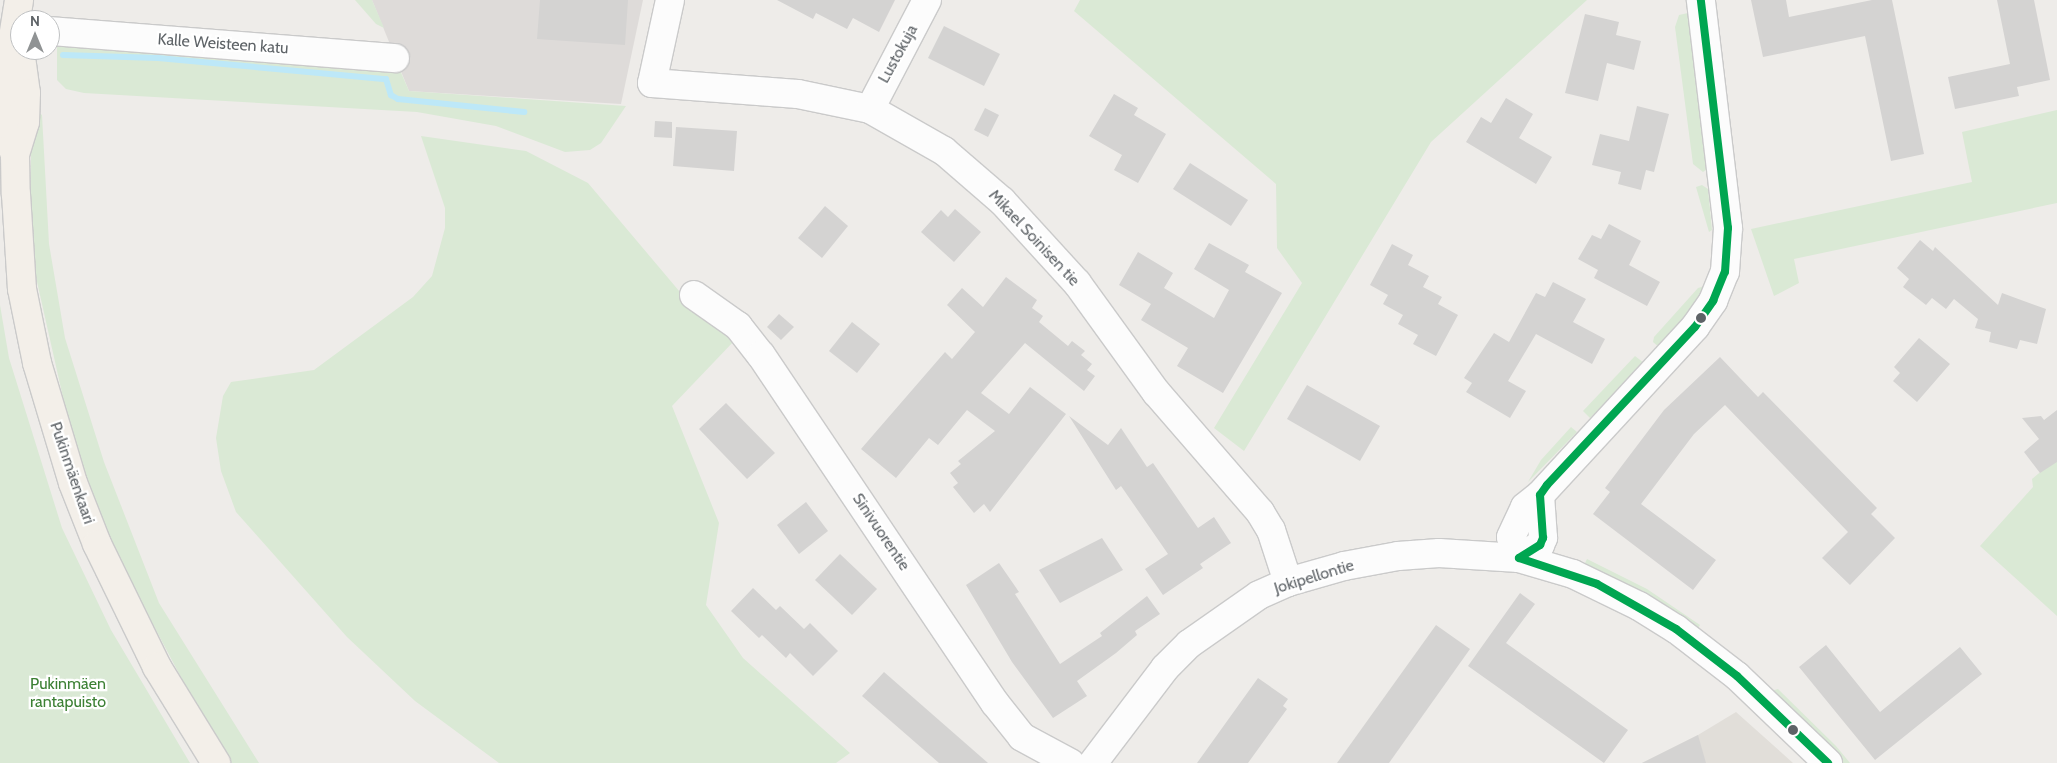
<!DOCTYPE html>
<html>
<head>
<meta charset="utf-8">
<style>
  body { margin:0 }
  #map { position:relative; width:2057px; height:763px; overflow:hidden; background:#eeece9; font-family:Cabin,sans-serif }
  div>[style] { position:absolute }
  .industrial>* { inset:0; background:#dedbd9 }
  .education>* { inset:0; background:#e1ded9 }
  .green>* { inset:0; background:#dae9d5 }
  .stream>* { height:6px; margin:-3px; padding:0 3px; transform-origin:3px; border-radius:3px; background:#bde8f8 }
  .building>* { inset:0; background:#d4d3d2 }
  .roads { filter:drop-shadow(1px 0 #cacaca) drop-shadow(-1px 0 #cacaca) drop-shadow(0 1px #cacaca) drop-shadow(0 -1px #cacaca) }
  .minor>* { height:28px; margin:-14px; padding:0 14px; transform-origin:14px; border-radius:14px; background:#fcfcfc }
  .major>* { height:28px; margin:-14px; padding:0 14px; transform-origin:14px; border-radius:14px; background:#f3efe9 }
  .bus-1>* { height:8px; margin:-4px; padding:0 4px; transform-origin:4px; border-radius:4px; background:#00a651 }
  .dots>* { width:14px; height:14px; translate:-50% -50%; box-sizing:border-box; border:2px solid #fff; border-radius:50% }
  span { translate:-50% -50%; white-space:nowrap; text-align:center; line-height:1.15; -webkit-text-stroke:4.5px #fff; paint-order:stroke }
  .street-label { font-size:16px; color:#5e6367 }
  .park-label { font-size:16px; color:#3c8034 }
  .north { position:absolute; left:10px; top:10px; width:50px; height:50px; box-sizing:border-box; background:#fff; border:1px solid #bfc1c2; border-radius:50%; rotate:0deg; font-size:14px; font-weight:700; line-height:20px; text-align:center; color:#5e6367 }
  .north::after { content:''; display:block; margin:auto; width:18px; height:22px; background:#909394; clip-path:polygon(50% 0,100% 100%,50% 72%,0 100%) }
</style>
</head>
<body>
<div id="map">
  <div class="industrial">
    <i style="clip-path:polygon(372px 0,643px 0,621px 104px,409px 91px)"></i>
  </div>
  <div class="education">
    <i style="clip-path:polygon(1736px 712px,1793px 763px,1642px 763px,1698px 735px)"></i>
  </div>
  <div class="green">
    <i style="clip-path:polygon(355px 0,372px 0,384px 28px,376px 24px)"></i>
    <i style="clip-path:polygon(1080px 0,1587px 0,1431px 142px,1244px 451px,1214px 428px,1302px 283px,1277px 248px,1276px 184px,1074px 11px)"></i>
    <i style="clip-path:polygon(1688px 13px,1706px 170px,1703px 172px,1693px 164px,1675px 27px,1679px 15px)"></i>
    <i style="clip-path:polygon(61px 43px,399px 68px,409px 91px,626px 106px,601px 143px,590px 150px,565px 152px,496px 126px,417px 112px,84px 93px,66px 89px,57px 80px,57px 47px)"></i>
    <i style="clip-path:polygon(2057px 110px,2057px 203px,1794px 259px,1799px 283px,1774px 296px,1751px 229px,1972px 182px,1962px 132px)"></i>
    <i style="clip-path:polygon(37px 111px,42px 115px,49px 244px,65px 338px,104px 462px,159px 603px,259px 763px,232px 763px,201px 715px,113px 549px,90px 490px,71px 433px,31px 255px,31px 119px)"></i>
    <i style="clip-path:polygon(421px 136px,526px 151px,588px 183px,685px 298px,735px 340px,672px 406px,719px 523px,706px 605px,743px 658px,850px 753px,836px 763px,499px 763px,415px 701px,347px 637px,236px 512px,221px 471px,216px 438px,223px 396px,231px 382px,314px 370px,413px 297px,432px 276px,445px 228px,445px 208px)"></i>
    <i style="clip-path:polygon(1702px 185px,1708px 189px,1712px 230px,1709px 232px,1696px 187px)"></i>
    <i style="clip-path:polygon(1705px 286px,1697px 305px,1660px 348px,1653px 342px,1654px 337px,1698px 288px)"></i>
    <i style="clip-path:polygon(0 305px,9px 358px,62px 528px,111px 630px,190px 763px,0 763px)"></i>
    <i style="clip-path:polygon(1635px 356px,1644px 363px,1590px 418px,1583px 411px)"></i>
    <i style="clip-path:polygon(1571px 427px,1577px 432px,1528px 482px,1541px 460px)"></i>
    <i style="clip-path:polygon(2057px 458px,2057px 616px,1980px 546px,2033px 487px,2032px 479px)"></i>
    <i style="clip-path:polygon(1587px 559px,1647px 589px,1700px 625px,1697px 630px,1584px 565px)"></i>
    <i style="clip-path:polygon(1778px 689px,1836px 746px,1850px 763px,1842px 763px,1771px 691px)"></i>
  </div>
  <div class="stream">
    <i style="left:63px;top:55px;width:95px;rotate:1.8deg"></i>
    <i style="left:158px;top:58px;width:229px;rotate:5.3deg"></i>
    <i style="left:386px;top:79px;width:17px;rotate:73deg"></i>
    <i style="left:391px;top:95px;width:8px;rotate:30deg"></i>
    <i style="left:398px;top:99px;width:127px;rotate:5.9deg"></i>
  </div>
  <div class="building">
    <i style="clip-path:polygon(540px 0,628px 0,625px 45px,537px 39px)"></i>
    <i style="clip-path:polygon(777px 0,895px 0,879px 32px,853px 18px,847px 29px,816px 13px,813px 19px)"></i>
    <i style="clip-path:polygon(1751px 0,1786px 0,1789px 17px,1872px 0,1892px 0,1924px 154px,1891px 161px,1865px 36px,1763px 57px)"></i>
    <i style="clip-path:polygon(1997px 0,2034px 0,2050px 80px,2017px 87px,2019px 96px,1955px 109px,1948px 77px,2010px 64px)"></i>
    <i style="clip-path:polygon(1585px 14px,1619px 22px,1616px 35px,1641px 41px,1634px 70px,1607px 63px,1598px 101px,1565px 93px)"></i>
    <i style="clip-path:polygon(944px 26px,1000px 54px,984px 86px,928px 58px)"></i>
    <i style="clip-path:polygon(1114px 94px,1138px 108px,1134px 115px,1166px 134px,1138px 183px,1114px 170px,1122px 155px,1089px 136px)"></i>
    <i style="clip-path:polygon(1506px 98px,1533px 114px,1519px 138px,1552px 157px,1536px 184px,1466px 142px,1481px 117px,1491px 123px)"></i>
    <i style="clip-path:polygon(1637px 106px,1669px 114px,1654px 172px,1646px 170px,1641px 190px,1618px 184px,1621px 172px,1592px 165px,1600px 134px,1629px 141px)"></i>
    <i style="clip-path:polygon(985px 108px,999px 115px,988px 137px,974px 130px)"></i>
    <i style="clip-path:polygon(655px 121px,672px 122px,672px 138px,654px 137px)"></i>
    <i style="clip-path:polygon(676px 127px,737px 131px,734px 171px,673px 166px)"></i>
    <i style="clip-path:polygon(1190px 163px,1248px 200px,1231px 226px,1173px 189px)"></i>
    <i style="clip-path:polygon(825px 206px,848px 226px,822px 258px,798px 238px)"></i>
    <i style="clip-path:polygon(955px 209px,981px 232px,954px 262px,921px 232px,941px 210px,948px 217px)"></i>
    <i style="clip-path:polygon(1609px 224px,1641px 241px,1629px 265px,1660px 282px,1647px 306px,1594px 278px,1598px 270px,1578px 259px,1592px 235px,1601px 239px)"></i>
    <i style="clip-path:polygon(1920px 240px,1933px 251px,1935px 247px,1998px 305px,2002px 293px,2046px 309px,2037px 344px,2020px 340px,2017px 349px,1989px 342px,1991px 332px,1975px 328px,1978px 319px,1954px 299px,1946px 309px,1932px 298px,1926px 305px,1903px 287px,1909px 279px,1897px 268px)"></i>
    <i style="clip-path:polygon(1209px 243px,1249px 265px,1245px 272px,1282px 293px,1223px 393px,1177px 366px,1188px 348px,1141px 320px,1151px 304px,1119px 285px,1138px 252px,1173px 273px,1164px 288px,1214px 318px,1229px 290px,1194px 269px)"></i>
    <i style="clip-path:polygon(1392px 244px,1413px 255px,1408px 265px,1429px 276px,1423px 287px,1442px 297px,1438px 304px,1458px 315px,1436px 356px,1413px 344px,1418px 335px,1398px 324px,1403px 315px,1383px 304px,1388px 295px,1370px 285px)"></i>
    <i style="clip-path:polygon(1006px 277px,1037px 300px,1032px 308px,1043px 316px,1039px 322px,1068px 346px,1072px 341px,1085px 351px,1081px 355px,1092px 364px,1087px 370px,1095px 376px,1084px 391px,1025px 343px,981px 393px,1009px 414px,1030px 387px,1066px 414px,990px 512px,984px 504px,974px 513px,953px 487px,958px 483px,950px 473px,961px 464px,958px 461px,995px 431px,967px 410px,938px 445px,929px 438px,896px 478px,861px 449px,945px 352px,952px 359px,975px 332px,947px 305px,962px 288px,983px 307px)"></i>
    <i style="clip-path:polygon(1553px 282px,1586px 299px,1573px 322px,1605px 339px,1592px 364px,1536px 334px,1508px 381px,1526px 391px,1510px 418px,1466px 392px,1472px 383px,1464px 378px,1494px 333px,1509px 342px,1536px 293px,1545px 297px)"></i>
    <i style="clip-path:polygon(779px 314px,794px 327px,781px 340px,767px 327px)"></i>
    <i style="clip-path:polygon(852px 322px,880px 344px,857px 373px,829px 351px)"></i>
    <i style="clip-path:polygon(1919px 338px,1950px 364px,1917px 402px,1893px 381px,1900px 373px,1894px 367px)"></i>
    <i style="clip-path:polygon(1720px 357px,1758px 397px,1763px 392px,1877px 508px,1871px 514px,1895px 538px,1850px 585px,1822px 558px,1848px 532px,1725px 405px,1694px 434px,1641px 504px,1716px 560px,1693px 590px,1593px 514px,1610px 492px,1605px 488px,1664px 410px)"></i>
    <i style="clip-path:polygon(1307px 385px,1380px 426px,1360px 461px,1287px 419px)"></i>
    <i style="clip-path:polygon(726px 403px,775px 453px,747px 479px,699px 429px)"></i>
    <i style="clip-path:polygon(2057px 410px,2057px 462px,2040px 473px,2024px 452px,2039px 439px,2022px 418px,2041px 416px,2044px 420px)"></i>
    <i style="clip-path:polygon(1069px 416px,1108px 445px,1121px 428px,1147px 467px,1153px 463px,1198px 528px,1214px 517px,1231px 543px,1200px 564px,1203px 568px,1163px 595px,1145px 569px,1168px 554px,1121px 486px,1116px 490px)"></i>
    <i style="clip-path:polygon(806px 502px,828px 531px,799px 554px,777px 525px)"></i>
    <i style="clip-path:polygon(1102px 538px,1123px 570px,1060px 603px,1039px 570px)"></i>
    <i style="clip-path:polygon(840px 554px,877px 589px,852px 615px,815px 580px)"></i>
    <i style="clip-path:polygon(999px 563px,1019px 592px,1015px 594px,1060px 664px,1102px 636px,1100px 633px,1147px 596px,1160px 614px,1135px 631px,1137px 635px,1116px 653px,1077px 681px,1087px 696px,1053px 718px,1012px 662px,966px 585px)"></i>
    <i style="clip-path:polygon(753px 588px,776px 610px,780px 606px,804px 629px,810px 623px,838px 651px,813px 676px,790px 653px,786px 658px,762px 635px,759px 638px,731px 611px)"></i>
    <i style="clip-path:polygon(1520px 593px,1535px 604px,1506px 643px,1628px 730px,1604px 763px,1468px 666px)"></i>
    <i style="clip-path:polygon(1436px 625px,1470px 649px,1389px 763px,1337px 763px)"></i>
    <i style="clip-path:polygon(1826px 645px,1880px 712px,1960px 647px,1982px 674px,1875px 760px,1799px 667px)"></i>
    <i style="clip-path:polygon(884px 672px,988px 763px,939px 763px,862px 696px)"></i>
    <i style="clip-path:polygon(1258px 678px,1288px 699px,1283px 706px,1287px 709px,1248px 763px,1197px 763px)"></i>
    <i style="clip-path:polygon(1698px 735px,1706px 763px,1642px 763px)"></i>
  </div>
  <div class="roads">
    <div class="minor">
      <i style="left:670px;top:0;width:85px;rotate:102.2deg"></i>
      <i style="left:652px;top:83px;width:146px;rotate:4.3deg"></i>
      <i style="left:798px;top:94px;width:74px;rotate:11.8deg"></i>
      <i style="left:870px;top:109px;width:85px;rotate:29.6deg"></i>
      <i style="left:944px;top:151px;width:77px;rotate:40.8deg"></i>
      <i style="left:1002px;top:201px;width:111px;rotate:47.6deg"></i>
      <i style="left:1077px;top:283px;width:135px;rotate:54.1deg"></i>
      <i style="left:1156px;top:392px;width:159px;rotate:49.1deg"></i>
      <i style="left:1260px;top:512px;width:21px;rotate:59deg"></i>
      <i style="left:1271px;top:530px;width:55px;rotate:71.9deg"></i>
      <i style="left:50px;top:31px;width:346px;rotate:4.5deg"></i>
      <i style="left:870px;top:109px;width:123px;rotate:-62.4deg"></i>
      <i style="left:694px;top:295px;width:54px;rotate:35.2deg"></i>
      <i style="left:738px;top:326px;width:37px;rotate:52deg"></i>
      <i style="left:761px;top:355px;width:419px;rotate:56.1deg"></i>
      <i style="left:995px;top:703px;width:43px;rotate:51.5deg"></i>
      <i style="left:1022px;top:737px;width:55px;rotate:28.4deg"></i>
      <i style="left:1519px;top:558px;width:22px;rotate:-111deg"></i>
      <i style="left:1511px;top:537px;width:33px;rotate:-65deg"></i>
      <i style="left:1525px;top:507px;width:19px;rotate:-39deg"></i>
      <i style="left:1540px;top:495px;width:229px;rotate:-47.3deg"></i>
      <i style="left:1695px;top:327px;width:32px;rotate:-55deg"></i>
      <i style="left:1713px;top:301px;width:31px;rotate:-68deg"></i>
      <i style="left:1725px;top:272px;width:44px;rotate:-86.1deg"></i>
      <i style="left:1728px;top:228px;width:230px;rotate:-96.8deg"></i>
      <i style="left:1519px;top:558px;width:25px;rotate:-32deg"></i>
      <i style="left:1540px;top:545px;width:8px;rotate:-67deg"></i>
      <i style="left:1543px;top:538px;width:43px;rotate:-94deg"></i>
      <i style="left:1093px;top:763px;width:119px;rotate:-52.8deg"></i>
      <i style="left:1165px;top:668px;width:34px;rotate:-45deg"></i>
      <i style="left:1189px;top:644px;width:85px;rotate:-35deg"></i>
      <i style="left:1259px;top:595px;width:32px;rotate:-24deg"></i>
      <i style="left:1288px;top:582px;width:58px;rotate:-15.9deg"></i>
      <i style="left:1344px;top:566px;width:55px;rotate:-10.5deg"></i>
      <i style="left:1398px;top:556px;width:41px;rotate:-4.2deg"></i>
      <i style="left:1439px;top:553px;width:80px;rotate:3.6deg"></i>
      <i style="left:1519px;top:558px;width:56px;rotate:16.5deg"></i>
      <i style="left:1573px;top:574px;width:73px;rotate:25.9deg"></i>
      <i style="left:1639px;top:606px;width:44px;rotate:31.9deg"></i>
      <i style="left:1676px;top:629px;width:77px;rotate:37.6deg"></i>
      <i style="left:1737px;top:676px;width:126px;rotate:43.7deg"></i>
    </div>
    <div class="major">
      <i style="left:20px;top:50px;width:43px;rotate:82.1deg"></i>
      <i style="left:26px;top:93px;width:29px;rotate:92deg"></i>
      <i style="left:25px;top:122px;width:34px;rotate:107deg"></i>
      <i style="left:15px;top:155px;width:39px;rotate:89deg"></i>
      <i style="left:16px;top:194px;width:95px;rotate:86.4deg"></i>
      <i style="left:22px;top:289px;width:76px;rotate:78.5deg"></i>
      <i style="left:37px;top:363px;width:125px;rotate:73.3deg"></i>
      <i style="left:73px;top:483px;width:66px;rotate:68.5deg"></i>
      <i style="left:97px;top:544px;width:137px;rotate:64deg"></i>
      <i style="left:157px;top:667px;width:113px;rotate:58.4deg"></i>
      <i style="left:15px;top:155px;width:33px;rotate:-110deg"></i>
      <i style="left:4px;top:124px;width:31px;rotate:-90deg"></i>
      <i style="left:4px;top:93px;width:94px;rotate:-80.8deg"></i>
    </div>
  </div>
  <div class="bus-1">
    <i style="left:1519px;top:558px;width:25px;rotate:-32deg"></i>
    <i style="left:1540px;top:545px;width:8px;rotate:-67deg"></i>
    <i style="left:1543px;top:538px;width:43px;rotate:-94deg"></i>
    <i style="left:1540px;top:495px;width:12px;rotate:-55deg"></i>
    <i style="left:1547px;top:485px;width:216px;rotate:-46.9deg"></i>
    <i style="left:1695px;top:327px;width:32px;rotate:-55deg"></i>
    <i style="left:1713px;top:301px;width:31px;rotate:-68deg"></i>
    <i style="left:1725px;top:272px;width:44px;rotate:-86.1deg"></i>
    <i style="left:1728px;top:228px;width:230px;rotate:-96.8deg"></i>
    <i style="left:1519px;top:558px;width:82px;rotate:18.4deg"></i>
    <i style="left:1597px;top:584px;width:91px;rotate:29.7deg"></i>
    <i style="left:1676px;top:629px;width:77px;rotate:37.6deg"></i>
    <i style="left:1737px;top:676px;width:126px;rotate:43.7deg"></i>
  </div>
  <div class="dots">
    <i style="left:1701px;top:318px;background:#5e6367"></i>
    <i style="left:1793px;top:730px;background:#5e6367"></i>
  </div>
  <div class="street-label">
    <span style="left:223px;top:44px;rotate:4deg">Kalle Weisteen katu</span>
    <span style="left:898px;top:54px;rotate:-61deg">Lustokuja</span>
    <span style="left:1034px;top:238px;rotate:47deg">Mikael Soinisen tie</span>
    <span style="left:72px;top:473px;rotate:71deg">Pukinmäenkaari</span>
    <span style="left:881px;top:532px;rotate:56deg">Sinivuorentie</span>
    <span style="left:1314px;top:577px;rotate:-17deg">Jokipellontie</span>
  </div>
  <div class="park-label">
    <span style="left:68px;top:693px">Pukinmäen<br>rantapuisto</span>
  </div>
  <div class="north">N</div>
</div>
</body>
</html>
